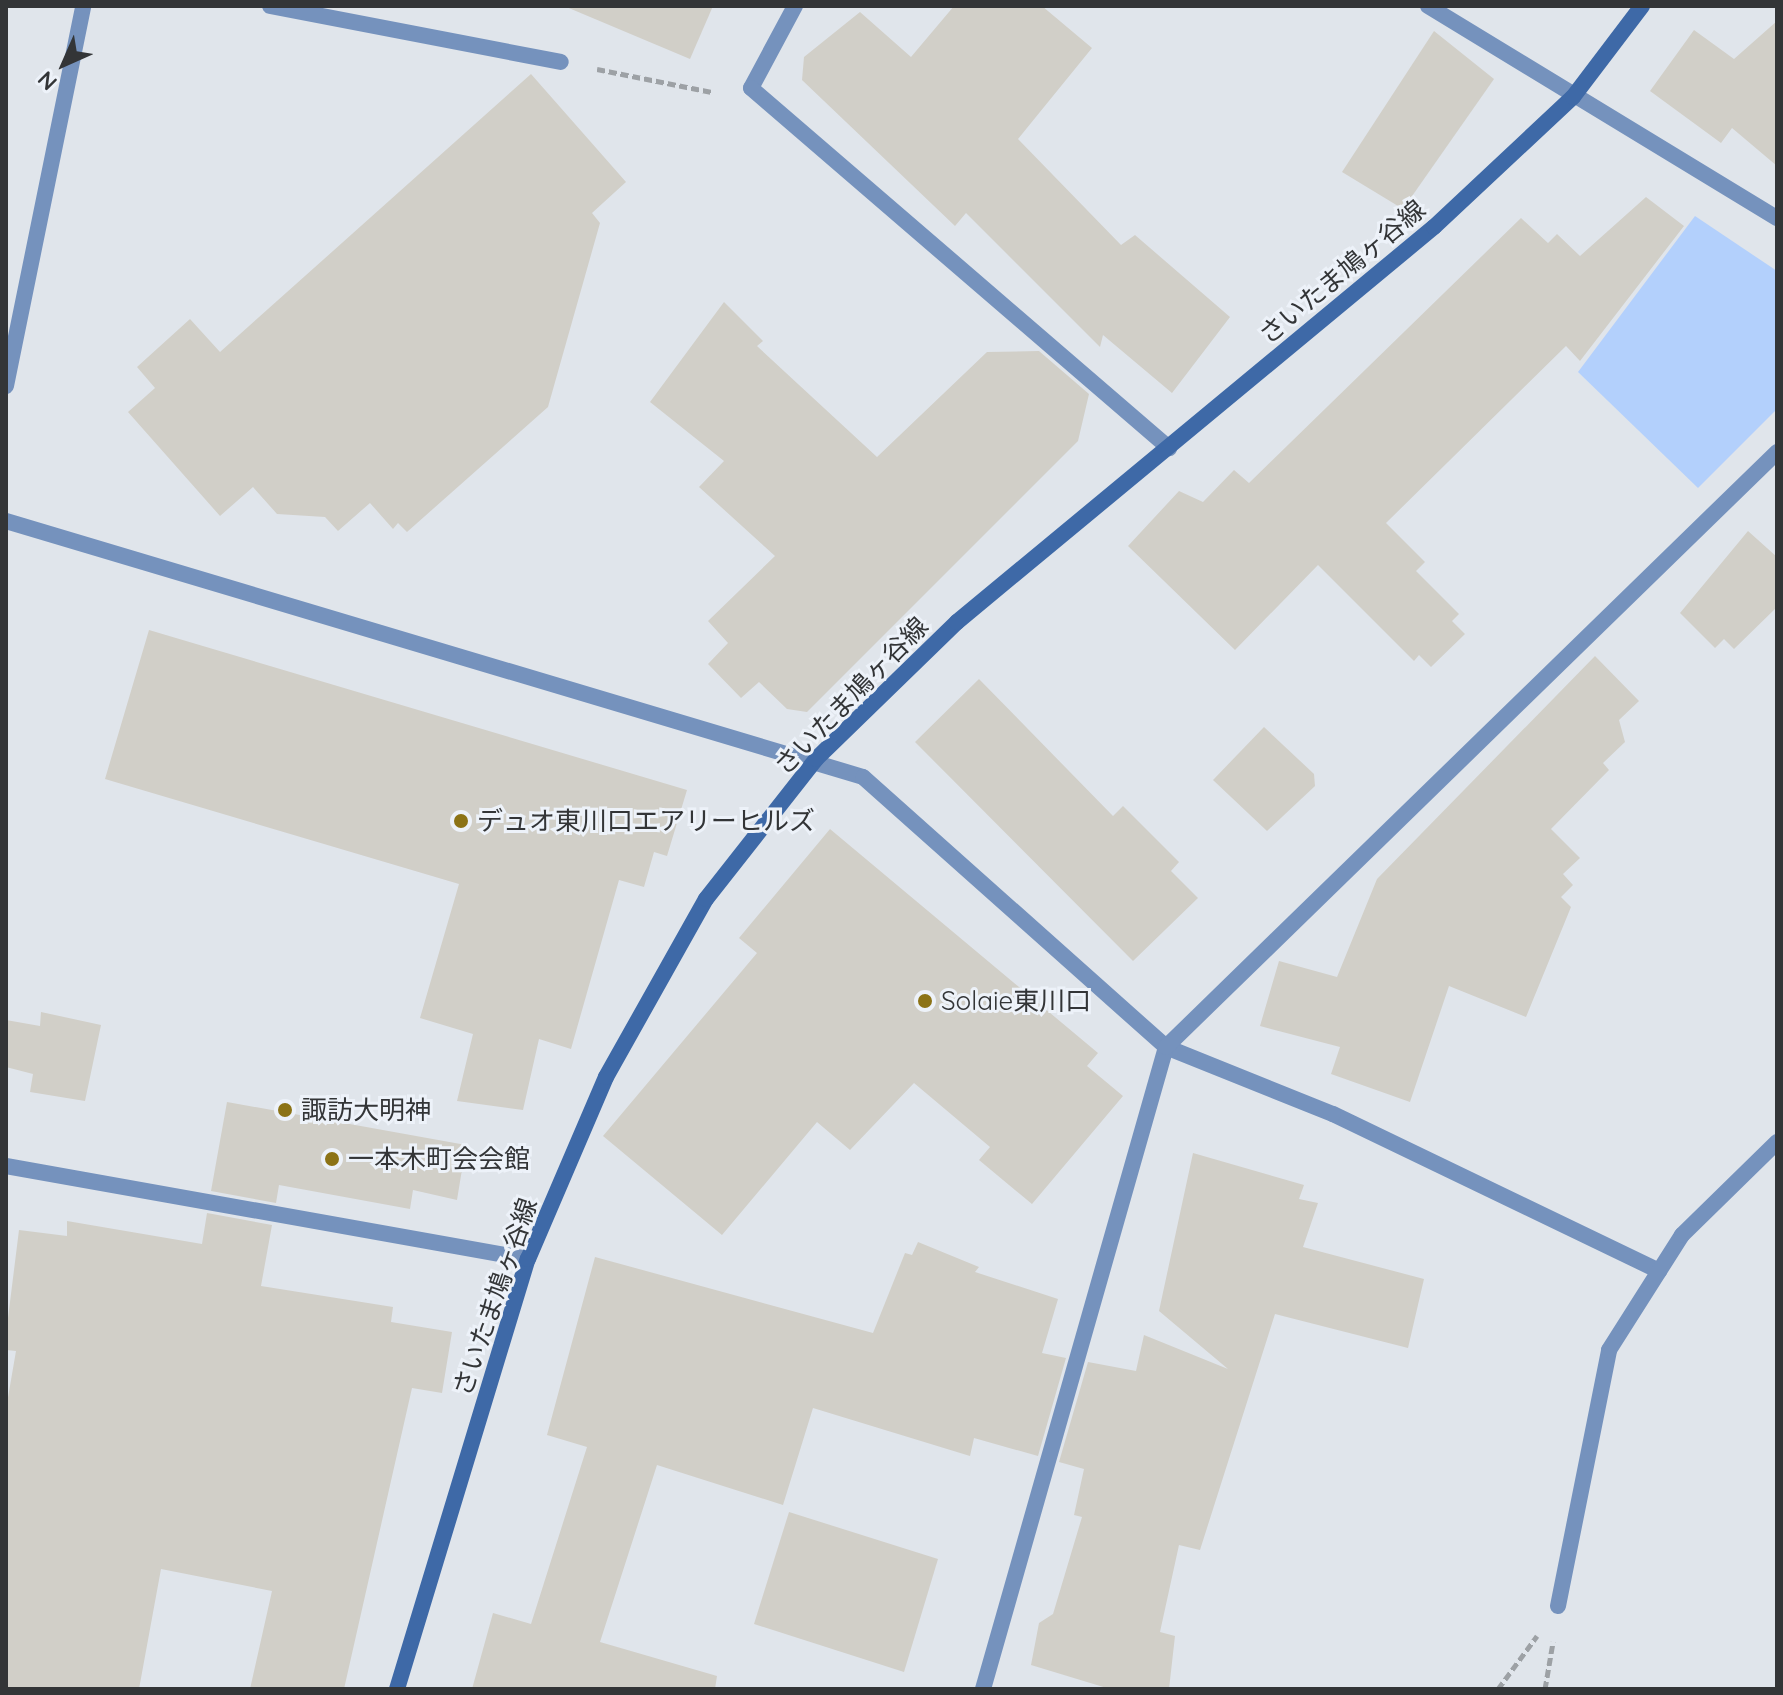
<!DOCTYPE html>
<html>
<head>
<meta charset="utf-8">
<style>
  body { margin:0 }
  #map { position:relative; width:1783px; height:1695px; overflow:hidden; background:#e0e5eb; font-family:Quicksand,"Noto Sans JP",sans-serif }
  div>[style] { position:absolute }
  .green>* { inset:0; background:#b3d0fc }
  .building>* { inset:0; background:#d1cfc8 }
  .path>* { height:5px; margin-top:-2.5px; transform-origin:0; background:repeating-linear-gradient(90deg,#9da1a5 0 8px,transparent 0 12px) }
  .service>* { height:16px; margin:-8px; padding:0 8px; transform-origin:8px; border-radius:8px; background:#7592bd }
  .minor>* { height:16px; margin:-8px; padding:0 8px; transform-origin:8px; border-radius:8px; background:#7592bd }
  .secondary>* { height:16px; margin:-8px; padding:0 8px; transform-origin:8px; border-radius:8px; background:#3e69a7 }
  .dots>* { width:22px; height:22px; translate:-50% -50%; box-sizing:border-box; border:4px solid #edf2f9; border-radius:50% }
  span { translate:-50% -50%; white-space:nowrap; text-align:center; line-height:1.15; -webkit-text-stroke:6px #edf2f9; paint-order:stroke }
  .street-label { font-size:26px; color:#333537 }
  .poi-label { font-size:26px; color:#333537 }
  .left { translate:0 -50%; text-align:left }
  .frame { position:absolute; inset:0; border:8px solid #333537; pointer-events:none }
  .north { position:absolute; left:24px; top:24px; width:80px; height:80px; -webkit-text-stroke:6px #edf2f9; paint-order:stroke; rotate:225deg; font-size:22px; font-weight:700; line-height:32px; text-align:center; color:#333537 }
  .north::after { content:''; display:block; margin:auto; width:28px; height:36px; background:#333537; clip-path:polygon(50% 0,100% 100%,50% 72%,0 100%) }
</style>
</head>
<body>
<div id="map">
  <div class="green">
    <i style="clip-path:polygon(1695px 216px,1777px 271px,1777px 409px,1698px 488px,1578px 372px)"></i>
  </div>
  <div class="building">
    <i style="clip-path:polygon(564px 6px,713px 6px,690px 59px)"></i>
    <i style="clip-path:polygon(954px 6px,1042px 6px,1092px 48px,1018px 139px,1121px 245px,1135px 235px,1230px 317px,1172px 393px,1103px 335px,1100px 347px,966px 213px,955px 226px,802px 80px,804px 57px,860px 12px,911px 57px)"></i>
    <i style="clip-path:polygon(1777px 21px,1777px 166px,1732px 128px,1721px 143px,1650px 91px,1694px 30px,1734px 59px)"></i>
    <i style="clip-path:polygon(1434px 31px,1494px 79px,1403px 209px,1342px 172px)"></i>
    <i style="clip-path:polygon(531px 74px,626px 182px,592px 213px,600px 223px,548px 407px,407px 532px,398px 523px,393px 529px,370px 503px,338px 531px,325px 517px,277px 514px,253px 487px,220px 516px,128px 412px,155px 388px,137px 367px,190px 319px,220px 352px)"></i>
    <i style="clip-path:polygon(1646px 197px,1684px 226px,1580px 361px,1566px 346px,1386px 523px,1425px 562px,1416px 571px,1459px 614px,1452px 621px,1465px 634px,1431px 667px,1419px 655px,1414px 661px,1318px 565px,1235px 650px,1128px 546px,1179px 491px,1203px 502px,1234px 470px,1249px 483px,1521px 218px,1548px 243px,1557px 234px,1580px 256px)"></i>
    <i style="clip-path:polygon(724px 302px,763px 341px,757px 346px,877px 457px,987px 352px,1039px 351px,1089px 394px,1078px 441px,807px 712px,787px 709px,759px 682px,741px 698px,708px 664px,728px 643px,708px 621px,775px 556px,699px 487px,724px 461px,650px 402px)"></i>
    <i style="clip-path:polygon(1748px 531px,1777px 557px,1777px 607px,1734px 649px,1724px 639px,1715px 648px,1680px 613px)"></i>
    <i style="clip-path:polygon(149px 630px,687px 790px,667px 856px,654px 852px,644px 887px,619px 880px,571px 1049px,539px 1039px,523px 1110px,457px 1101px,473px 1034px,420px 1018px,459px 884px,105px 779px)"></i>
    <i style="clip-path:polygon(1595px 656px,1639px 701px,1619px 720px,1625px 742px,1603px 763px,1609px 770px,1551px 829px,1580px 858px,1563px 874px,1573px 885px,1561px 897px,1571px 907px,1526px 1017px,1449px 986px,1410px 1102px,1331px 1074px,1340px 1047px,1260px 1026px,1279px 961px,1337px 977px,1377px 879px)"></i>
    <i style="clip-path:polygon(979px 679px,1113px 816px,1123px 806px,1179px 862px,1171px 871px,1198px 898px,1133px 961px,915px 742px)"></i>
    <i style="clip-path:polygon(1264px 727px,1314px 774px,1315px 786px,1267px 831px,1213px 780px)"></i>
    <i style="clip-path:polygon(830px 829px,1098px 1053px,1087px 1066px,1123px 1096px,1032px 1204px,979px 1160px,990px 1147px,914px 1083px,850px 1150px,817px 1122px,722px 1235px,603px 1136px,757px 953px,739px 938px)"></i>
    <i style="clip-path:polygon(41px 1012px,101px 1025px,85px 1101px,30px 1092px,33px 1074px,6px 1067px,6px 1020px,40px 1026px)"></i>
    <i style="clip-path:polygon(227px 1102px,466px 1145px,457px 1200px,413px 1190px,410px 1209px,279px 1185px,276px 1203px,211px 1191px)"></i>
    <i style="clip-path:polygon(1193px 1153px,1304px 1185px,1299px 1199px,1318px 1203px,1303px 1247px,1424px 1279px,1408px 1348px,1275px 1314px,1200px 1550px,1179px 1545px,1160px 1632px,1175px 1636px,1169px 1689px,1110px 1689px,1031px 1665px,1039px 1623px,1053px 1614px,1082px 1517px,1074px 1515px,1084px 1469px,1059px 1462px,1088px 1362px,1136px 1371px,1144px 1335px,1228px 1369px,1159px 1311px)"></i>
    <i style="clip-path:polygon(207px 1213px,272px 1225px,261px 1286px,393px 1307px,391px 1322px,452px 1332px,442px 1393px,412px 1388px,344px 1689px,250px 1689px,272px 1591px,161px 1569px,139px 1689px,6px 1689px,6px 1409px,16px 1351px,6px 1350px,6px 1334px,19px 1230px,67px 1236px,67px 1221px,202px 1244px)"></i>
    <i style="clip-path:polygon(918px 1242px,979px 1267px,975px 1272px,1058px 1299px,1042px 1353px,1066px 1358px,1038px 1456px,974px 1438px,970px 1456px,813px 1408px,783px 1505px,657px 1465px,600px 1642px,717px 1676px,715px 1689px,472px 1689px,493px 1613px,531px 1624px,587px 1447px,547px 1435px,595px 1257px,873px 1333px,905px 1253px,912px 1255px)"></i>
    <i style="clip-path:polygon(789px 1512px,938px 1559px,904px 1672px,754px 1624px)"></i>
  </div>
  <div class="path">
    <i style="left:597px;top:69px;width:117px;rotate:11.3deg"></i>
    <i style="left:1498px;top:1689px;width:66px;rotate:-53.7deg"></i>
    <i style="left:1545px;top:1689px;width:48px;rotate:-80.3deg"></i>
  </div>
  <div class="service">
    <i style="left:1333px;top:1114px;width:362px;rotate:25.7deg"></i>
    <i style="left:1558px;top:1606px;width:261px;rotate:-78.7deg"></i>
    <i style="left:1609px;top:1350px;width:136px;rotate:-57.6deg"></i>
    <i style="left:1682px;top:1235px;width:133px;rotate:-44.4deg"></i>
  </div>
  <div class="minor">
    <i style="left:270px;top:6px;width:296px;rotate:10.9deg"></i>
    <i style="left:795px;top:6px;width:93px;rotate:118.2deg"></i>
    <i style="left:751px;top:88px;width:552px;rotate:40.74deg"></i>
    <i style="left:1428px;top:6px;width:408px;rotate:31.3deg"></i>
    <i style="left:6px;top:386px;width:388px;rotate:-78.5deg"></i>
    <i style="left:6px;top:521px;width:894px;rotate:16.63deg"></i>
    <i style="left:863px;top:777px;width:406px;rotate:41.7deg"></i>
    <i style="left:1166px;top:1047px;width:180px;rotate:21.9deg"></i>
    <i style="left:6px;top:1166px;width:530px;rotate:10.1deg"></i>
    <i style="left:983px;top:1689px;width:668px;rotate:-74.09deg"></i>
    <i style="left:1166px;top:1047px;width:853px;rotate:-44.24deg"></i>
  </div>
  <div class="secondary">
    <i style="left:397px;top:1689px;width:450px;rotate:-73.1deg"></i>
    <i style="left:528px;top:1259px;width:198px;rotate:-66.8deg"></i>
    <i style="left:606px;top:1077px;width:204px;rotate:-60.7deg"></i>
    <i style="left:706px;top:899px;width:178px;rotate:-51.8deg"></i>
    <i style="left:816px;top:759px;width:197px;rotate:-44.2deg"></i>
    <i style="left:957px;top:622px;width:619px;rotate:-39.63deg"></i>
    <i style="left:1434px;top:227px;width:190px;rotate:-43.1deg"></i>
    <i style="left:1573px;top:97px;width:114px;rotate:-52.8deg"></i>
  </div>
  <div class="dots">
    <i style="left:461px;top:821px;background:#8c7316"></i>
    <i style="left:925px;top:1001px;background:#8c7316"></i>
    <i style="left:285px;top:1110px;background:#8c7316"></i>
    <i style="left:332px;top:1159px;background:#8c7316"></i>
  </div>
  <div class="street-label">
    <span style="left:1342px;top:272px;rotate:-40deg">さいたま鳩ヶ谷線</span>
    <span style="left:851px;top:696px;rotate:-46deg">さいたま鳩ヶ谷線</span>
    <span style="left:495px;top:1297px;rotate:-71deg">さいたま鳩ヶ谷線</span>
  </div>
  <div class="poi-label">
    <span class="left" style="left:477px;top:821px">デュオ東川口エアリーヒルズ</span>
    <span class="left" style="left:941px;top:1001px">Solaie東川口</span>
    <span class="left" style="left:301px;top:1110px">諏訪大明神</span>
    <span class="left" style="left:348px;top:1159px">一本木町会会館</span>
  </div>
  <div class="frame"></div>
  <div class="north">N</div>
</div>
</body>
</html>
